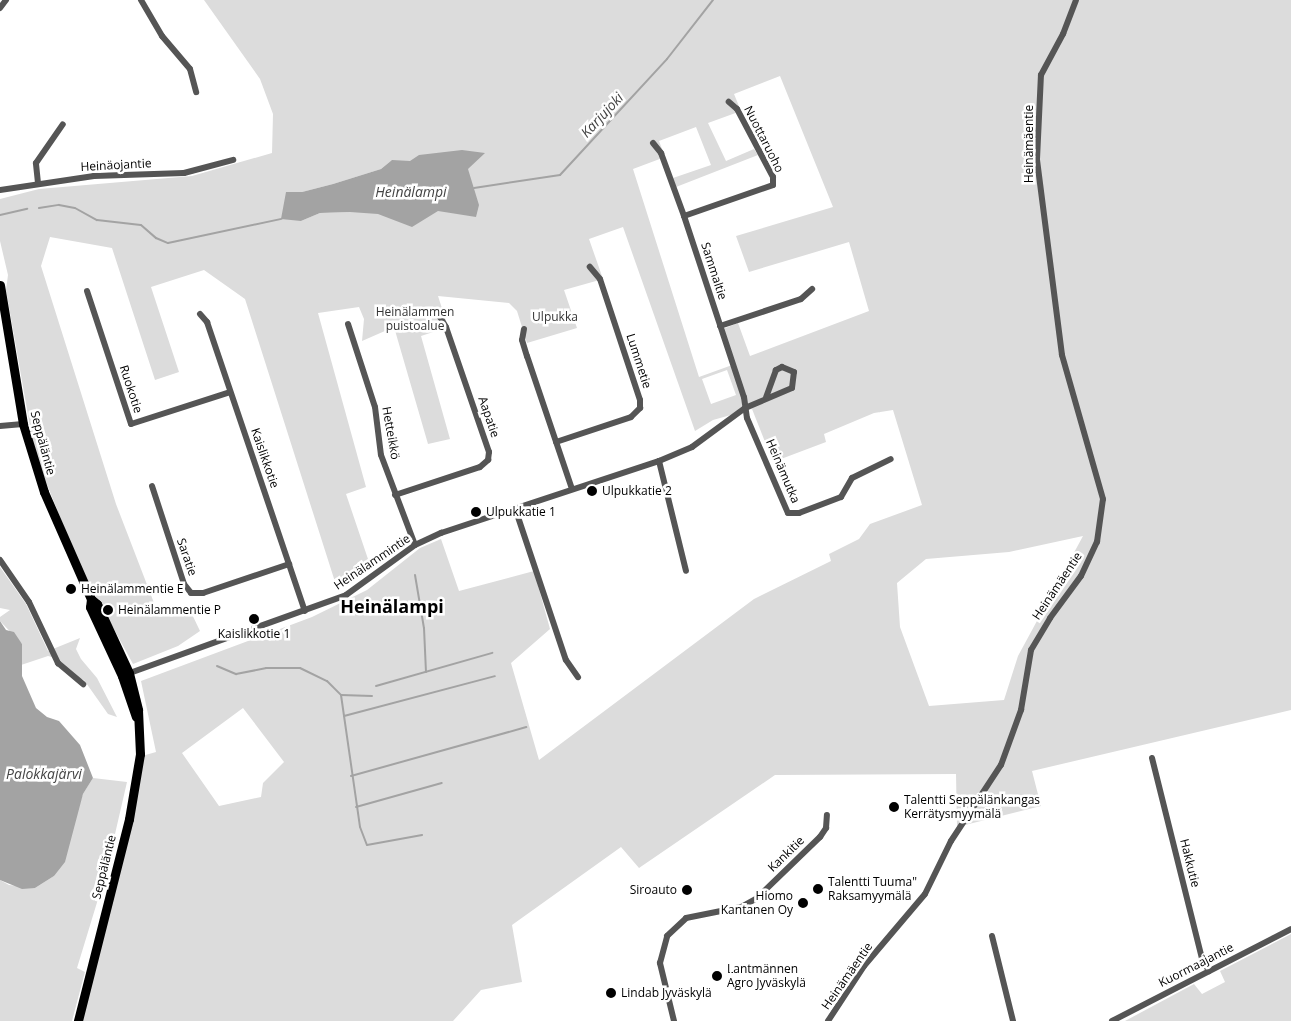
<!DOCTYPE html>
<html>
<head>
<meta charset="utf-8">
<style>
  body { margin:0 }
  #map { position:relative; width:1291px; height:1021px; overflow:hidden; background:#fff; font-family:"Open Sans",sans-serif }
  div>[style] { position:absolute }
  .green>* { inset:0; background:#dcdcdc }
  .water>* { inset:0; background:#a3a3a3 }
  .stream>* { height:2px; margin:-1px; padding:0 1px; transform-origin:1px; border-radius:1px; background:#a3a3a3 }
  .minor>* { height:6px; margin:-3px; padding:0 3px; transform-origin:3px; border-radius:3px; background:#555 }
  .major>* { height:9px; margin:-4.5px; padding:0 4.5px; transform-origin:4.5px; border-radius:4.5px; background:#000 }
  .dots>* { width:14px; height:14px; translate:-50% -50%; box-sizing:border-box; border:2px solid #fff; border-radius:50% }
  span { translate:-50% -50%; white-space:nowrap; text-align:center; line-height:1.15; -webkit-text-stroke:5px #fff; paint-order:stroke }
  .street-label { font-size:12px; color:#000 }
  .park-label { font-size:12px; color:#333 }
  .poi-label { font-size:12px; color:#000 }
  .left { translate:0 -50%; text-align:left }
  .right { translate:-100% -50%; text-align:right }
  .water-label { font-size:14px; color:#444; font-style:italic }
  .district-label { font-size:18px; color:#000; font-weight:700 }
</style>
</head>
<body>
<div id="map">
  <div class="green">
    <i style="clip-path:polygon(evenodd,204px 0,1291px 0,1291px 710px,1032px 771px,1041px 806px,957px 827px,956px 774px,775px 775px,639px 868px,621px 847px,512px 925px,522px 982px,481px 990px,453px 1021px,81px 1021px,142px 756px,156px 752px,141px 681px,312px 617px,367px 590px,420px 548px,441px 539px,459px 591px,534px 571px,550px 629px,511px 663px,539px 760px,754px 599px,831px 561px,829px 554px,859px 539px,870px 524px,922px 505px,893px 410px,874px 413px,824px 434px,826px 442px,773px 462px,752px 409px,713px 420px,695px 431px,623px 227px,589px 239px,603px 279px,564px 290px,577px 328px,527px 343px,517px 311px,509px 303px,438px 296px,448px 327px,421px 336px,450px 439px,428px 444px,394px 327px,362px 341px,364px 319px,359px 307px,318px 313px,366px 487px,346px 494px,369px 562px,336px 585px,245px 299px,204px 270px,151px 287px,179px 372px,155px 380px,112px 248px,50px 237px,41px 266px,116px 504px,156px 608px,166px 615px,189px 608px,200px 631px,178px 646px,133px 664px,82px 571px,35px 455px,6px 290px,8px 275px,0 241px,0 199px,39px 189px,192px 176px,272px 153px,273px 114px,260px 79px,204px 0,780px 76px,833px 207px,736px 236px,749px 272px,849px 242px,869px 311px,750px 356px,738px 323px,723px 329px,735px 364px,699px 377px,633px 169px,665px 157px,659px 141px,696px 127px,711px 165px,673px 178px,676px 187px,758px 155px,754px 149px,726px 161px,708px 123px,741px 111px,734px 94px,780px 76px,204px 0,392px 160px,350px 212px,320px 213px,301px 221px,286px 192px,302px 192px,333px 184px,381px 169px,392px 160px,204px 0,727px 370px,736px 395px,711px 404px,702px 379px,727px 370px,204px 0,1083px 536px,1018px 656px,1004px 700px,929px 706px,900px 627px,897px 583px,926px 559px,1009px 552px,1083px 536px,204px 0,243px 708px,284px 762px,263px 783px,261px 797px,219px 806px,182px 753px,243px 708px)"></i>
    <i style="clip-path:polygon(0 567px,26px 604px,48px 651px,80px 638px,76px 649px,81px 659px,97px 678px,117px 717px,108px 714px,84px 680px,72px 676px,56px 658px,48px 656px,21px 665px,22px 644px,0 621px,0 617px,10px 610px,0 608px)"></i>
    <i style="clip-path:polygon(93px 778px,127px 782px,106px 873px,77px 968px,85px 972px,72px 1021px,0 1021px,0 880px,9px 885px,35px 888px,54px 876px,83px 794px)"></i>
    <i style="clip-path:polygon(1291px 934px,1291px 1021px,1125px 1021px,1194px 984px,1202px 994px,1225px 982px,1220px 971px)"></i>
  </div>
  <div class="water">
    <i style="clip-path:polygon(462px 150px,485px 153px,468px 169px,479px 205px,476px 217px,438px 211px,412px 227px,378px 214px,350px 212px,320px 213px,301px 221px,281px 219px,286px 192px,302px 192px,333px 184px,381px 169px,392px 160px,410px 161px,419px 155px)"></i>
    <i style="clip-path:polygon(0 621px,6px 630px,14px 632px,22px 644px,22px 676px,36px 708px,47px 717px,59px 721px,80px 745px,93px 778px,83px 794px,65px 862px,54px 876px,35px 888px,22px 889px,0 880px)"></i>
  </div>
  <div class="stream">
    <i style="left:474px;top:188px;width:87px;rotate:-8.6deg"></i>
    <i style="left:560px;top:175px;width:158px;rotate:-47.3deg"></i>
    <i style="left:667px;top:59px;width:75px;rotate:-52.1deg"></i>
    <i style="left:39px;top:208px;width:20px;rotate:-9deg"></i>
    <i style="left:59px;top:205px;width:16px;rotate:11deg"></i>
    <i style="left:75px;top:208px;width:25px;rotate:29deg"></i>
    <i style="left:97px;top:220px;width:44px;rotate:6.5deg"></i>
    <i style="left:141px;top:225px;width:20px;rotate:41deg"></i>
    <i style="left:156px;top:238px;width:13px;rotate:23deg"></i>
    <i style="left:168px;top:243px;width:116px;rotate:-12deg"></i>
    <i style="left:0;top:215px;width:28px;rotate:-13deg"></i>
    <i style="left:415px;top:575px;width:54px;rotate:80.4deg"></i>
    <i style="left:424px;top:628px;width:44px;rotate:87.4deg"></i>
    <i style="left:217px;top:666px;width:21px;rotate:23deg"></i>
    <i style="left:236px;top:674px;width:31px;rotate:-11deg"></i>
    <i style="left:266px;top:668px;width:34px"></i>
    <i style="left:300px;top:668px;width:30px;rotate:26deg"></i>
    <i style="left:327px;top:681px;width:20px;rotate:45deg"></i>
    <i style="left:341px;top:695px;width:133px;rotate:81.8deg"></i>
    <i style="left:360px;top:827px;width:19px;rotate:69deg"></i>
    <i style="left:367px;top:845px;width:56px;rotate:-10.3deg"></i>
    <i style="left:376px;top:686px;width:121px;rotate:-15.9deg"></i>
    <i style="left:341px;top:695px;width:31px;rotate:2deg"></i>
    <i style="left:344px;top:716px;width:156px;rotate:-14.8deg"></i>
    <i style="left:351px;top:776px;width:182px;rotate:-15.6deg"></i>
    <i style="left:356px;top:807px;width:89px;rotate:-15.6deg"></i>
  </div>
  <div class="minor">
    <i style="left:141px;top:0;width:42px;rotate:59.7deg"></i>
    <i style="left:162px;top:36px;width:43px;rotate:49.7deg"></i>
    <i style="left:190px;top:69px;width:24px;rotate:75deg"></i>
    <i style="left:0;top:8px;width:10px;rotate:-53deg"></i>
    <i style="left:653px;top:143px;width:13px;rotate:51deg"></i>
    <i style="left:661px;top:153px;width:67px;rotate:69.9deg"></i>
    <i style="left:684px;top:216px;width:191px;rotate:71.7deg"></i>
    <i style="left:744px;top:397px;width:21px;rotate:82deg"></i>
    <i style="left:747px;top:418px;width:103px;rotate:66.7deg"></i>
    <i style="left:788px;top:513px;width:11px"></i>
    <i style="left:799px;top:513px;width:45px;rotate:-20.9deg"></i>
    <i style="left:841px;top:497px;width:22px;rotate:-60deg"></i>
    <i style="left:852px;top:478px;width:43px;rotate:-26deg"></i>
    <i style="left:38px;top:183px;width:20px;rotate:-96deg"></i>
    <i style="left:36px;top:163px;width:47px;rotate:-55.3deg"></i>
    <i style="left:0;top:190px;width:95px;rotate:-8.5deg"></i>
    <i style="left:94px;top:176px;width:90px;rotate:-1.9deg"></i>
    <i style="left:184px;top:173px;width:51px;rotate:-14.9deg"></i>
    <i style="left:684px;top:216px;width:94px;rotate:-19.2deg"></i>
    <i style="left:773px;top:185px;width:8px;rotate:-90deg"></i>
    <i style="left:773px;top:177px;width:77px;rotate:-117.9deg"></i>
    <i style="left:737px;top:109px;width:11px;rotate:-139deg"></i>
    <i style="left:87px;top:291px;width:140px;rotate:71.7deg"></i>
    <i style="left:131px;top:424px;width:104px;rotate:-17.9deg"></i>
    <i style="left:200px;top:314px;width:11px;rotate:49deg"></i>
    <i style="left:207px;top:322px;width:305px;rotate:71.3deg"></i>
    <i style="left:348px;top:324px;width:87px;rotate:72deg"></i>
    <i style="left:375px;top:407px;width:48px;rotate:82.9deg"></i>
    <i style="left:381px;top:455px;width:96px;rotate:69.3deg"></i>
    <i style="left:720px;top:326px;width:85px;rotate:-18.4deg"></i>
    <i style="left:801px;top:299px;width:15px;rotate:-42deg"></i>
    <i style="left:524px;top:329px;width:11px;rotate:100deg"></i>
    <i style="left:522px;top:340px;width:17px;rotate:73deg"></i>
    <i style="left:527px;top:356px;width:140px;rotate:71.3deg"></i>
    <i style="left:0;top:426px;width:23px;rotate:-5deg"></i>
    <i style="left:556px;top:442px;width:79px;rotate:-18.4deg"></i>
    <i style="left:631px;top:417px;width:13px;rotate:-45deg"></i>
    <i style="left:640px;top:408px;width:8px;rotate:-90deg"></i>
    <i style="left:640px;top:400px;width:127px;rotate:-108.3deg"></i>
    <i style="left:600px;top:279px;width:16px;rotate:-130deg"></i>
    <i style="left:659px;top:461px;width:113px;rotate:76.2deg"></i>
    <i style="left:152px;top:486px;width:103px;rotate:71.9deg"></i>
    <i style="left:184px;top:584px;width:11px;rotate:52deg"></i>
    <i style="left:191px;top:593px;width:12px"></i>
    <i style="left:203px;top:593px;width:91px;rotate:-18.6deg"></i>
    <i style="left:395px;top:495px;width:89px;rotate:-18.2deg"></i>
    <i style="left:480px;top:467px;width:11px;rotate:-41deg"></i>
    <i style="left:488px;top:460px;width:8px;rotate:-83deg"></i>
    <i style="left:489px;top:452px;width:132px;rotate:-109deg"></i>
    <i style="left:446px;top:327px;width:12px;rotate:-121deg"></i>
    <i style="left:515px;top:508px;width:160px;rotate:71.5deg"></i>
    <i style="left:566px;top:660px;width:21px;rotate:55deg"></i>
    <i style="left:0;top:560px;width:51px;rotate:55.4deg"></i>
    <i style="left:29px;top:602px;width:68px;rotate:64.6deg"></i>
    <i style="left:58px;top:663px;width:33px;rotate:40deg"></i>
    <i style="left:127px;top:674px;width:233px;rotate:-19.8deg"></i>
    <i style="left:346px;top:595px;width:85px;rotate:-35.9deg"></i>
    <i style="left:415px;top:545px;width:29px;rotate:-25deg"></i>
    <i style="left:441px;top:533px;width:230px;rotate:-18.3deg"></i>
    <i style="left:659px;top:461px;width:36px;rotate:-23deg"></i>
    <i style="left:692px;top:447px;width:66px;rotate:-36.3deg"></i>
    <i style="left:745px;top:408px;width:51px;rotate:-23.1deg"></i>
    <i style="left:792px;top:388px;width:16px;rotate:-83deg"></i>
    <i style="left:794px;top:372px;width:13px;rotate:-157deg"></i>
    <i style="left:782px;top:367px;width:7px;rotate:153deg"></i>
    <i style="left:776px;top:370px;width:29px;rotate:110deg"></i>
    <i style="left:1152px;top:758px;width:207px;rotate:76deg"></i>
    <i style="left:1202px;top:959px;width:14px;rotate:60deg"></i>
    <i style="left:992px;top:936px;width:88px;rotate:76.1deg"></i>
    <i style="left:674px;top:1021px;width:60px;rotate:-103.6deg"></i>
    <i style="left:660px;top:963px;width:28px;rotate:-75deg"></i>
    <i style="left:667px;top:936px;width:26px;rotate:-43deg"></i>
    <i style="left:686px;top:918px;width:56px;rotate:-11.3deg"></i>
    <i style="left:741px;top:907px;width:18px;rotate:-29deg"></i>
    <i style="left:757px;top:898px;width:88px;rotate:-44.1deg"></i>
    <i style="left:820px;top:837px;width:11px;rotate:-56deg"></i>
    <i style="left:826px;top:828px;width:13px;rotate:-86deg"></i>
    <i style="left:828px;top:1021px;width:66px;rotate:-56.8deg"></i>
    <i style="left:864px;top:966px;width:94px;rotate:-49.7deg"></i>
    <i style="left:925px;top:894px;width:59px;rotate:-63.9deg"></i>
    <i style="left:951px;top:841px;width:91px;rotate:-56.7deg"></i>
    <i style="left:1001px;top:765px;width:59px;rotate:-70deg"></i>
    <i style="left:1021px;top:710px;width:61px;rotate:-80.5deg"></i>
    <i style="left:1031px;top:650px;width:37px;rotate:-59deg"></i>
    <i style="left:1050px;top:618px;width:52px;rotate:-53.6deg"></i>
    <i style="left:1081px;top:576px;width:38px;rotate:-65deg"></i>
    <i style="left:1097px;top:542px;width:43px;rotate:-82.1deg"></i>
    <i style="left:1103px;top:499px;width:150px;rotate:-105.9deg"></i>
    <i style="left:1062px;top:355px;width:198px;rotate:-97.3deg"></i>
    <i style="left:1037px;top:159px;width:84px;rotate:-87.3deg"></i>
    <i style="left:1041px;top:75px;width:47px;rotate:-61.8deg"></i>
    <i style="left:1063px;top:34px;width:36px;rotate:-69deg"></i>
    <i style="left:1112px;top:1021px;width:201px;rotate:-27.2deg"></i>
  </div>
  <div class="major">
    <i style="left:0;top:285px;width:141px;rotate:80.6deg"></i>
    <i style="left:23px;top:424px;width:71px;rotate:72.8deg"></i>
    <i style="left:44px;top:492px;width:117px;rotate:66.3deg"></i>
    <i style="left:91px;top:599px;width:8px;rotate:40deg"></i>
    <i style="left:97px;top:604px;width:76px;rotate:65.1deg"></i>
    <i style="left:129px;top:673px;width:38px;rotate:76deg"></i>
    <i style="left:138px;top:710px;width:44px;rotate:87.4deg"></i>
    <i style="left:140px;top:754px;width:66px;rotate:99.6deg"></i>
    <i style="left:129px;top:819px;width:208px;rotate:104.2deg"></i>
    <i style="left:91px;top:599px;width:8px;rotate:97deg"></i>
    <i style="left:90px;top:607px;width:76px;rotate:65.1deg"></i>
    <i style="left:122px;top:676px;width:43px;rotate:71.1deg"></i>
  </div>
  <div class="dots">
    <i style="left:592px;top:491px;background:#000"></i>
    <i style="left:476px;top:512px;background:#000"></i>
    <i style="left:71px;top:589px;background:#000"></i>
    <i style="left:108px;top:610px;background:#000"></i>
    <i style="left:254px;top:619px;background:#000"></i>
    <i style="left:894px;top:807px;background:#000"></i>
    <i style="left:818px;top:889px;background:#000"></i>
    <i style="left:687px;top:890px;background:#000"></i>
    <i style="left:803px;top:903px;background:#000"></i>
    <i style="left:717px;top:976px;background:#000"></i>
    <i style="left:611px;top:993px;background:#000"></i>
  </div>
  <div class="street-label">
    <span style="left:764px;top:139px;rotate:63deg">Nuottaruoho</span>
    <span style="left:1029px;top:144px;rotate:-90deg">Heinämäentie</span>
    <span style="left:116px;top:165px;rotate:-3deg">Heinäojantie</span>
    <span style="left:714px;top:271px;rotate:72deg">Sammaltie</span>
    <span style="left:639px;top:361px;rotate:72deg">Lummetie</span>
    <span style="left:131px;top:389px;rotate:72deg">Ruokotie</span>
    <span style="left:489px;top:417px;rotate:71deg">Aapatie</span>
    <span style="left:391px;top:433px;rotate:80deg">Hetteikkö</span>
    <span style="left:43px;top:443px;rotate:75deg">Seppäläntie</span>
    <span style="left:265px;top:458px;rotate:71deg">Kaislikkotie</span>
    <span style="left:783px;top:471px;rotate:67deg">Heinämutka</span>
    <span style="left:187px;top:557px;rotate:71deg">Saratie</span>
    <span style="left:372px;top:562px;rotate:-34deg">Heinälammintie</span>
    <span style="left:1057px;top:586px;rotate:-56deg">Heinämäentie</span>
    <span style="left:786px;top:854px;rotate:-44deg">Kankitie</span>
    <span style="left:1190px;top:863px;rotate:76deg">Hakkutie</span>
    <span style="left:104px;top:867px;rotate:-76deg">Seppäläntie</span>
    <span style="left:1196px;top:965px;rotate:-27deg">Kuormaajantie</span>
    <span style="left:847px;top:976px;rotate:-55deg">Heinämäentie</span>
  </div>
  <div class="park-label">
    <span style="left:415px;top:319px">Heinälammen<br>puistoalue</span>
    <span style="left:555px;top:317px">Ulpukka</span>
  </div>
  <div class="poi-label">
    <span class="left" style="left:602px;top:491px">Ulpukkatie 2</span>
    <span class="left" style="left:486px;top:512px">Ulpukkatie 1</span>
    <span class="left" style="left:81px;top:589px">Heinälammentie E</span>
    <span class="left" style="left:118px;top:610px">Heinälammentie P</span>
    <span style="left:254px;top:634px">Kaislikkotie 1</span>
    <span class="left" style="left:904px;top:807px">Talentti Seppälänkangas<br>Kerrätysmyymälä</span>
    <span class="left" style="left:828px;top:889px">Talentti Tuuma"<br>Raksamyymälä</span>
    <span class="right" style="left:677px;top:890px">Siroauto</span>
    <span class="right" style="left:793px;top:903px">Hiomo<br>Kantanen Oy</span>
    <span class="left" style="left:727px;top:976px">Lantmännen<br>Agro Jyväskylä</span>
    <span class="left" style="left:621px;top:993px">Lindab Jyväskylä</span>
  </div>
  <div class="water-label">
    <span style="left:602px;top:115px;rotate:-47deg">Karjujoki</span>
    <span style="left:411px;top:192px">Heinälampi</span>
    <span style="left:44px;top:774px">Palokkajärvi</span>
  </div>
  <div class="district-label">
    <span style="left:392px;top:606px">Heinälampi</span>
  </div>
</div>
</body>
</html>
